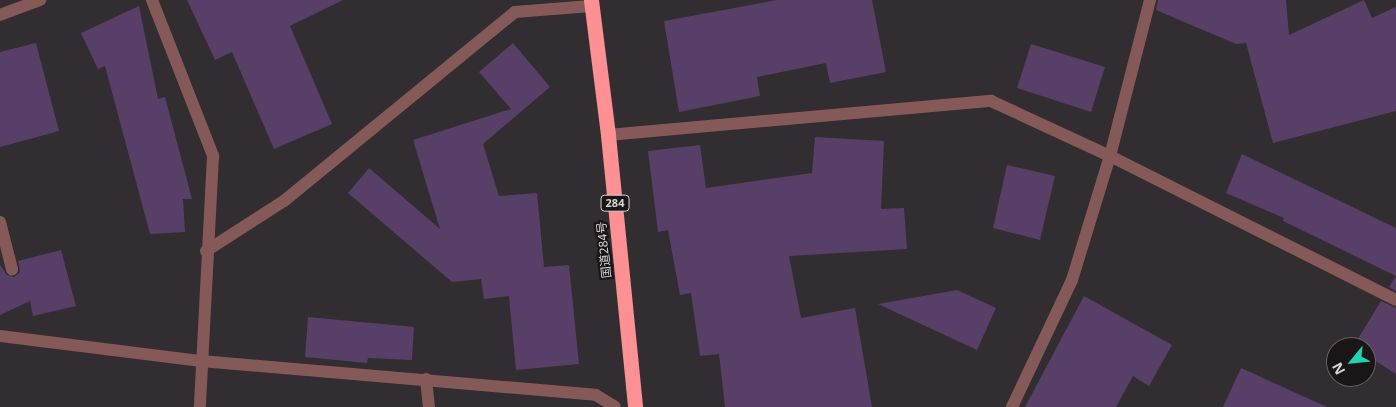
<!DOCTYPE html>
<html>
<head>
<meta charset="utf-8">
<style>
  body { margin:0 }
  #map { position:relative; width:1396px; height:407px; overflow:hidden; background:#322d30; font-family:"Noto Sans","Noto Sans JP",sans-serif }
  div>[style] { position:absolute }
  .building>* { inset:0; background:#573f67 }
  .lane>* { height:12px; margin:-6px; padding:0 6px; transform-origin:6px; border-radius:6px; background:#865959 }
  .street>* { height:12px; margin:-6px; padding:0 6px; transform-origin:6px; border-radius:6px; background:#865959 }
  .highway>* { height:15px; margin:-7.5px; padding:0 7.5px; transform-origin:7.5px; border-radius:7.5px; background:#fc9092 }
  span { translate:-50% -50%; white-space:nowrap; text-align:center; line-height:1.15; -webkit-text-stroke:4.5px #191617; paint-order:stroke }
  .shield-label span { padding:1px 4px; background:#191617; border:1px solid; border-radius:4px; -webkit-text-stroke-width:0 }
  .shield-label { font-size:11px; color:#d8d5d6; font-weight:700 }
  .street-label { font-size:12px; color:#d8d5d6 }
  .north { position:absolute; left:1326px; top:337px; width:50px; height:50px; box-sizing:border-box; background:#191617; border:1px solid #656263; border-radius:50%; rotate:242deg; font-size:14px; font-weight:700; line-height:20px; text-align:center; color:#d8d5d6 }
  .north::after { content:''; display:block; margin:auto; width:18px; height:22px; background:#1ed5b0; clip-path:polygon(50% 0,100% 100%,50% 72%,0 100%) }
</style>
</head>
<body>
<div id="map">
  <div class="building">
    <i style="clip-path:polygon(187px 0,343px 0,290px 26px,332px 124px,274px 149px,232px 52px,215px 60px)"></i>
    <i style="clip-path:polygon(777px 0,872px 0,886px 72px,830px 83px,826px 63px,757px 77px,760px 96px,679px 112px,664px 21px)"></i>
    <i style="clip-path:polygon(1158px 0,1286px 0,1289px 35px,1364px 0,1372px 18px,1396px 7px,1396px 111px,1273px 143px,1246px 43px,1236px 44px,1156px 10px)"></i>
    <i style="clip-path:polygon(139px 6px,158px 99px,165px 97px,192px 199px,183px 199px,185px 232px,150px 234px,105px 66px,98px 69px,81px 33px)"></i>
    <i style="clip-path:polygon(36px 43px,59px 131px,0 147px,0 52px)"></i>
    <i style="clip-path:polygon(513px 43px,550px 87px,483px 144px,499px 196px,537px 193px,544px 267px,569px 265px,579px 364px,516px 370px,509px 296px,484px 299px,481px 279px,452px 282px,348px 193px,369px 168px,440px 229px,413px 140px,511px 109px,479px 72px)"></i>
    <i style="clip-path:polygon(1031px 44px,1105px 67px,1091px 112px,1017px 88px)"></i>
    <i style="clip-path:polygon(815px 137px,884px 141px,881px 209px,904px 208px,907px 249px,789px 256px,801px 318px,855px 308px,872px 407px,725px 407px,719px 354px,700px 356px,691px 293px,680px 295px,668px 230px,658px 232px,648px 151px,700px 145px,706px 188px,812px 173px)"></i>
    <i style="clip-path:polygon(1242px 154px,1396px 228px,1396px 291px,1389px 287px,1396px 276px,1283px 221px,1284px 218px,1226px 193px)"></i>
    <i style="clip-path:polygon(1007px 165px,1055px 176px,1040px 240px,993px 228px)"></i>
    <i style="clip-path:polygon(61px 250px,76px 306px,33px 316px,30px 301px,0 315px,0 265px,7px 275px,14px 277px,20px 272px,18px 261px)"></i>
    <i style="clip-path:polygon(957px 290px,996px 308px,977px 350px,878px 304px)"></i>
    <i style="clip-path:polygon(1084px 296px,1172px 345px,1149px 386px,1133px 376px,1116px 407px,1025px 407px)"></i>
    <i style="clip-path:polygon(1381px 301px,1396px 308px,1396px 374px,1366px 355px,1366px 347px,1353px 347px)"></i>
    <i style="clip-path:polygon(308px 317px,414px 327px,412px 360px,368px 358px,367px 363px,305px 357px)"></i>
    <i style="clip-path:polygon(1241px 368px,1327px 407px,1223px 407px)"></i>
  </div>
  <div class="lane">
    <i style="left:0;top:222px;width:49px;rotate:75.7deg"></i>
  </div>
  <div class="street">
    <i style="left:152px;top:0;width:168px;rotate:68.6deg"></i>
    <i style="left:213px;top:156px;width:251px;rotate:93deg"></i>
    <i style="left:0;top:15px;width:43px;rotate:-20.6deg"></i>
    <i style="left:608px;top:135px;width:385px;rotate:-5.1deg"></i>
    <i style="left:991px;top:101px;width:131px;rotate:24.8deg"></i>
    <i style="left:1110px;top:156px;width:320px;rotate:26.7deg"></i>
    <i style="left:206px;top:251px;width:93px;rotate:-32.7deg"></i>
    <i style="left:284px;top:201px;width:298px;rotate:-39.3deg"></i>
    <i style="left:515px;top:12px;width:76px;rotate:-4.5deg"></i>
    <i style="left:0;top:336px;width:203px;rotate:7.1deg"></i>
    <i style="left:201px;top:361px;width:396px;rotate:4.9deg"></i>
    <i style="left:596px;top:395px;width:22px;rotate:32deg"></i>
    <i style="left:426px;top:379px;width:28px;rotate:84deg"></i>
    <i style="left:1012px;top:407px;width:140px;rotate:-64.7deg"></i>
    <i style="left:1072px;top:280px;width:130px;rotate:-73deg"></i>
    <i style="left:1110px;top:156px;width:161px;rotate:-75.6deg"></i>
  </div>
  <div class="highway">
    <i style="left:591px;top:0;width:136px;rotate:82.8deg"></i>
    <i style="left:608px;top:135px;width:273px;rotate:84.3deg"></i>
  </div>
  <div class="shield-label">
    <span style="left:615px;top:203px">284</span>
  </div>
  <div class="street-label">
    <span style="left:604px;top:250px;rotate:-96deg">国道284号</span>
  </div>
  <div class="north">N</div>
</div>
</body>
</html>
